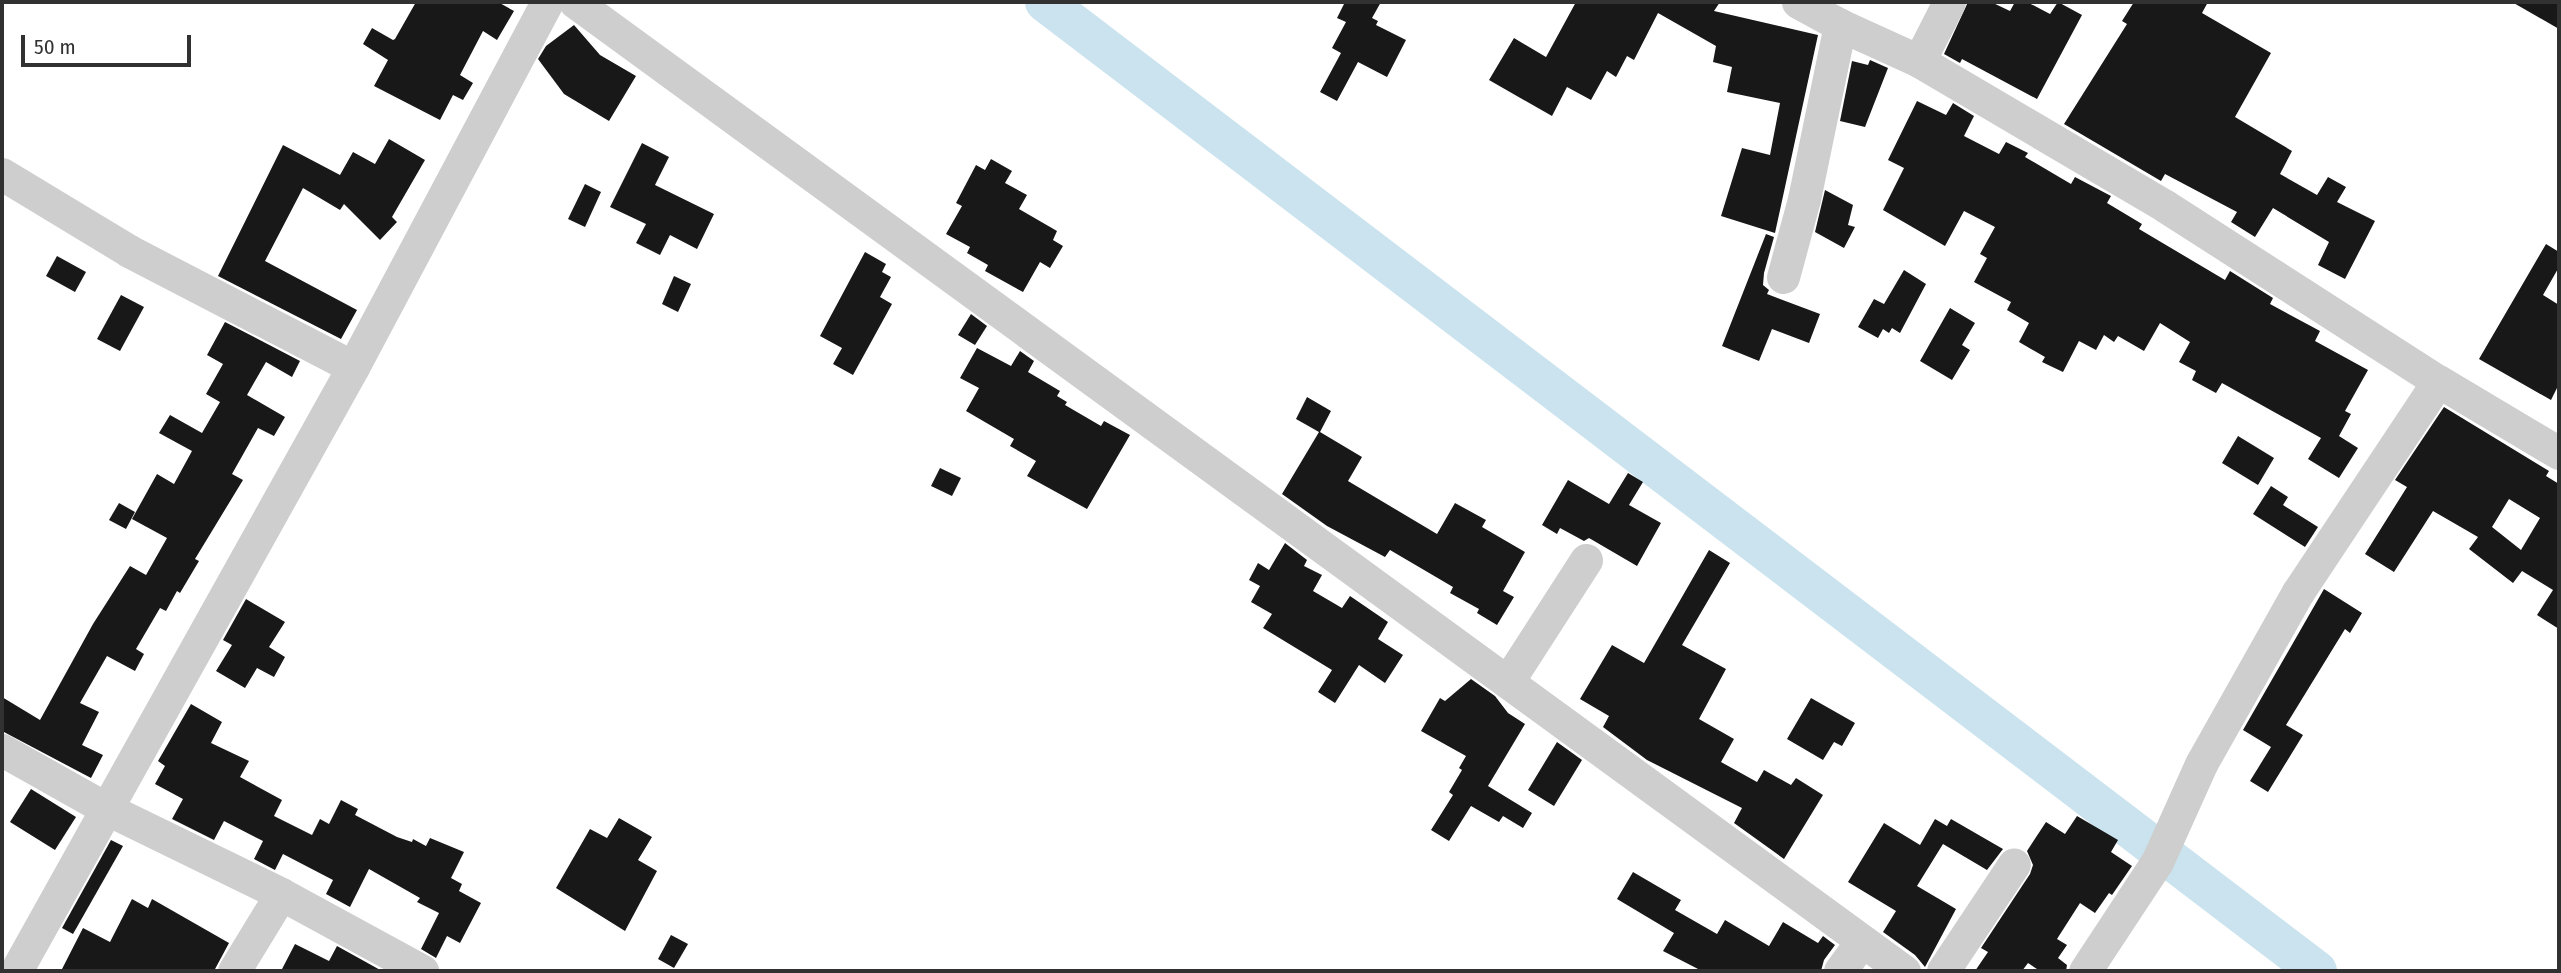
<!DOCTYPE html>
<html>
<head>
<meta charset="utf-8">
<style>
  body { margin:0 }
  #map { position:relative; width:2561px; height:973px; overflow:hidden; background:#fff; font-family:"Fira Sans Condensed",sans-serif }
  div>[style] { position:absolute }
  .river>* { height:40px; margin:-20px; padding:0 20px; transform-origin:20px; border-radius:20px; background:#cae3ee }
  .building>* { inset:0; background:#181818 }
  .minor>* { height:33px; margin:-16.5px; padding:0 16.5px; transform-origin:16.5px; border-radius:16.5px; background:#cecece }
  span { translate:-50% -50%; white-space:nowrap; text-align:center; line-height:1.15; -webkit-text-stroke:7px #fff; paint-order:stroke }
  .frame { position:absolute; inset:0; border:4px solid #313131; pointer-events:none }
  .scale { position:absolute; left:21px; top:35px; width:170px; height:32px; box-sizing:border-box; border:4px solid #313131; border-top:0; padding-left:9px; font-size:21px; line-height:24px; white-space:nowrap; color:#313131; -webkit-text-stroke:5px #fff; paint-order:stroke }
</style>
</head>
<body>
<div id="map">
  <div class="river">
    <i style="left:1045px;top:2px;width:1599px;rotate:37.3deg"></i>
  </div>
  <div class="building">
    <i style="clip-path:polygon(416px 2px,498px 2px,514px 11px,497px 40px,483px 31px,460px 75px,473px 83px,463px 100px,453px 95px,440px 120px,374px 86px,388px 60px,363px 44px,372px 28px,393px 40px,395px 39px)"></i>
    <i style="clip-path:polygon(1345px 2px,1381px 2px,1372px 18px,1378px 21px,1376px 25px,1406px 40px,1387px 77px,1358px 62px,1337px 101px,1320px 92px,1341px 53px,1332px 48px,1346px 22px,1337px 18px)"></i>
    <i style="clip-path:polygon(1576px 2px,1720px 2px,1714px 11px,1818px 35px,1775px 233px,1721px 216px,1742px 148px,1770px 155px,1780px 103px,1727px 92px,1732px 67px,1713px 62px,1716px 46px,1658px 13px,1634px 60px,1627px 56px,1616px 77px,1607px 71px,1591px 100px,1567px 87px,1552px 116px,1489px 80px,1514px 38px,1546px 57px)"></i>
    <i style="clip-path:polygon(1968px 2px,1991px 2px,2010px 11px,2015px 2px,2027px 2px,2050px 14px,2058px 2px,2082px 15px,2037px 99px,1962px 59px,1960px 63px,1944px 54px)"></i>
    <i style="clip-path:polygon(2134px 2px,2208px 2px,2202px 13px,2271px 53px,2235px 117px,2292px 151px,2280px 174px,2317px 195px,2328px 177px,2346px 187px,2337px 202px,2375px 221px,2345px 279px,2318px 265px,2329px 242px,2273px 208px,2255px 237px,2231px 222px,2237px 212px,2165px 174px,2161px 181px,2064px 124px,2127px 24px,2122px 21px)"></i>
    <i style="clip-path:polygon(2512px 2px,2559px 2px,2559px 29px)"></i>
    <i style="clip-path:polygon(574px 25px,600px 55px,636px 76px,609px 121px,564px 94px,538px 59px,546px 46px)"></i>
    <i style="clip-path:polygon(1870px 60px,1888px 68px,1865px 127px,1840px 121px,1852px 61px,1868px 65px)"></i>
    <i style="clip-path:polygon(1917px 101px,1946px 115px,1953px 103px,1974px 116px,1964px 136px,1999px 154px,2006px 142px,2028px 153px,2025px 157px,2071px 184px,2075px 177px,2111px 196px,2107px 203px,2142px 224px,2139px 229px,2225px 280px,2230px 271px,2273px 298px,2270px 304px,2320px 331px,2315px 341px,2368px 370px,2345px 411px,2351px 414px,2339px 436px,2358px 448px,2339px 478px,2308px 459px,2321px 438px,2222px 383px,2216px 393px,2192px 380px,2196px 371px,2179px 362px,2190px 342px,2160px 323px,2144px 351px,2118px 336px,2114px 342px,2104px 335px,2096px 350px,2079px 341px,2063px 372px,2042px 362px,2045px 357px,2019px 342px,2029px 323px,2007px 310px,2011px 302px,1974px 282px,1987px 258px,1980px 254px,1995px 227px,1964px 211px,1945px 246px,1883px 210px,1904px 168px,1888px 160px)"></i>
    <i style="clip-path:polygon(389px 139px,425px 160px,392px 217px,397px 222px,380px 240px,344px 204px,340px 210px,303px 188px,265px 261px,357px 310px,341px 339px,218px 276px,283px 145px,340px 175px,353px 152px,375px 164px)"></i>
    <i style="clip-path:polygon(642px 143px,669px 157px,655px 185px,714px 214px,697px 249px,670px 235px,660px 255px,636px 243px,646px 224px,610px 207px)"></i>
    <i style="clip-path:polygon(991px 159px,1012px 171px,1005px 183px,1027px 195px,1019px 209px,1057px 231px,1053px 240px,1063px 246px,1050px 268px,1040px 262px,1023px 292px,985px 271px,988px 265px,967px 253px,970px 247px,946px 234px,962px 206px,956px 203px,976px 165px,985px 170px)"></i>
    <i style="clip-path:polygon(585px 184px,601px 192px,585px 227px,568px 219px)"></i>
    <i style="clip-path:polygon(1825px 190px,1853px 205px,1848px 225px,1855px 227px,1844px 248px,1815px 232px)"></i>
    <i style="clip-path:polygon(1766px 234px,1774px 237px,1764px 273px,1763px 285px,1769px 290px,1767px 294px,1820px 314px,1809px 343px,1772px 329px,1759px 361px,1722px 346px)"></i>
    <i style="clip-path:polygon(2546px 244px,2559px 252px,2559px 267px,2543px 295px,2559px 305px,2559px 384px,2551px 400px,2479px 359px)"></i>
    <i style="clip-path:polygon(865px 252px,886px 264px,882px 272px,891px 277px,880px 297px,892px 304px,853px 375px,833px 364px,842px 348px,820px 336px)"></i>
    <i style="clip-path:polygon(57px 256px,86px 272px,75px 292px,46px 276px)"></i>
    <i style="clip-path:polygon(1904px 270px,1926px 284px,1900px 333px,1892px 328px,1889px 333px,1883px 329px,1878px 338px,1858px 327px,1874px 299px,1884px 304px)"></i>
    <i style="clip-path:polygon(674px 276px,691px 284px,678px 312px,662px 304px)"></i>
    <i style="clip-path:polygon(121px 295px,144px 307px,120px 351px,97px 339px)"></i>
    <i style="clip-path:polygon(1950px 308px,1975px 323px,1962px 345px,1970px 350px,1952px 380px,1920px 361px)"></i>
    <i style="clip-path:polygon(971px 314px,987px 326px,975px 345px,958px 335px)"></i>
    <i style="clip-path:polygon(225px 322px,300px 361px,292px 377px,266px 362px,247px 395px,285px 417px,274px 436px,258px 428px,232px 474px,243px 480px,195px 559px,199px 561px,180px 593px,177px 591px,166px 611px,160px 608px,136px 649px,144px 654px,135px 671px,107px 656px,80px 703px,99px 712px,82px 745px,103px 755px,91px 778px,2px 731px,2px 697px,40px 720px,93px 624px,130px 566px,146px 575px,167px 538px,132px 519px,157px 474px,174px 484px,192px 451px,159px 433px,170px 415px,202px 433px,220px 402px,206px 394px,223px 364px,207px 355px)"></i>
    <i style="clip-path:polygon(977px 348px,1011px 366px,1020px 351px,1034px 361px,1028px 372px,1060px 391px,1057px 396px,1067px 402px,1065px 405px,1101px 426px,1104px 421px,1130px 435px,1087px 509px,1027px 476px,1036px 461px,1010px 446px,1014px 439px,966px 411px,979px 388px,960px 378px)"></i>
    <i style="clip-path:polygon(1307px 397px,1331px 411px,1320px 432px,1362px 457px,1348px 481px,1437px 534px,1455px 503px,1486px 520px,1482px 527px,1525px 552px,1503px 591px,1514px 597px,1497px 625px,1477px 613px,1479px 609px,1450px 593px,1453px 587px,1390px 550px,1385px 557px,1327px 526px,1282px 494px,1319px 432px,1296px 419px)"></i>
    <i style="clip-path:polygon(evenodd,2444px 407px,2549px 471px,2546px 476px,2559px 484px,2559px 629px,2537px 615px,2553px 590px,2522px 571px,2513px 583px,2469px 549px,2478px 537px,2433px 511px,2394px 572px,2365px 554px,2407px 487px,2395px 480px,2444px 407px,2509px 499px,2540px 518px,2521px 550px,2492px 527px,2509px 499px)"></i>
    <i style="clip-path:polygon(2238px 436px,2274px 458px,2258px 485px,2222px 463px)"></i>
    <i style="clip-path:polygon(940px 468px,961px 478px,952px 496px,931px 486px)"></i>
    <i style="clip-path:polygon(1628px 473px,1643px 482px,1629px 505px,1661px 523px,1637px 566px,1589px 538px,1584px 541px,1560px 528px,1557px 534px,1542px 525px,1568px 480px,1609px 504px)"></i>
    <i style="clip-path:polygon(2271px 486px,2288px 497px,2283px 505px,2318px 527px,2305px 547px,2253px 514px)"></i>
    <i style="clip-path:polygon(119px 503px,135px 512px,126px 529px,109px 520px)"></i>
    <i style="clip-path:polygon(1285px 543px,1307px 560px,1304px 566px,1322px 575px,1313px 591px,1342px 608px,1350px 596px,1388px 622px,1378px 639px,1403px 655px,1385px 683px,1359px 665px,1335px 703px,1318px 692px,1332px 670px,1263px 628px,1272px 614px,1251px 602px,1260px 586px,1249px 580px,1258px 563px,1269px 570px)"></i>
    <i style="clip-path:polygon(1709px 550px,1730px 563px,1682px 645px,1726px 669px,1699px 719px,1734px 739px,1721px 762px,1757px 782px,1764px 770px,1791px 785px,1796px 778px,1823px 795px,1784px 859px,1734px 823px,1742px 808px,1647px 760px,1603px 727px,1609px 716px,1580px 699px,1612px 645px,1644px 663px)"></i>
    <i style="clip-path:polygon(2324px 589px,2362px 613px,2350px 633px,2345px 629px,2286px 725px,2303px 735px,2268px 792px,2250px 781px,2271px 747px,2243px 730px)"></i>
    <i style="clip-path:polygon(246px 599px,285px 622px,269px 647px,285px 657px,274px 677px,257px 668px,245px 688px,216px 671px,232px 645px,223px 640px)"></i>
    <i style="clip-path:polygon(1471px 679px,1495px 696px,1508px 713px,1525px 724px,1488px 786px,1532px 813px,1523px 828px,1503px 816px,1499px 822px,1471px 806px,1449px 841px,1431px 830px,1453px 795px,1449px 792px,1462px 770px,1459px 768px,1466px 756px,1421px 731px,1440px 698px,1445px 701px)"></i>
    <i style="clip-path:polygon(1811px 698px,1855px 723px,1842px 746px,1834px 742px,1823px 760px,1787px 739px)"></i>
    <i style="clip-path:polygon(191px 704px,222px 722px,211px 743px,249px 761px,240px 777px,282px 800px,274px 816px,312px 835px,320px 819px,329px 824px,341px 800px,358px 809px,355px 815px,397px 837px,412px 842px,413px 839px,426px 846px,430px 838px,464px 852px,451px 878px,462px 884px,459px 891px,481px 903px,460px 943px,447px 936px,436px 958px,421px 949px,439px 913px,417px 902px,420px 898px,369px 869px,350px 907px,326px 894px,333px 880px,283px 854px,275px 870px,254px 859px,263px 841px,224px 821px,214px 840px,172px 819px,183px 799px,155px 784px,165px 766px,158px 761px)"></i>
    <i style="clip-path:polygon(1557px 742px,1582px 760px,1554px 806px,1528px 790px)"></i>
    <i style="clip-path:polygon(31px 789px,76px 817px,55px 850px,10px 822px)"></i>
    <i style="clip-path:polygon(2077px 816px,2118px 840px,2111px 852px,2132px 866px,2112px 895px,2109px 893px,2095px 913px,2080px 903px,2057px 939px,2067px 945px,2058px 958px,2067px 965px,2066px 971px,2040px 971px,2028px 963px,2022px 971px,1975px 971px,1988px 952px,1981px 948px,2030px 874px,2033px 865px,2027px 851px,2046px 822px,2065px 834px)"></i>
    <i style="clip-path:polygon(619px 818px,652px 837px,638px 860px,657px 871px,625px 931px,556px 888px,590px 829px,607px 838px)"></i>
    <i style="clip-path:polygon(1935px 819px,1947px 826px,1951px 819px,2003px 849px,1987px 870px,1943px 844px,1917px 886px,1956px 909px,1925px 967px,1915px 955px,1883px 932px,1896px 911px,1848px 882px,1884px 823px,1920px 845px)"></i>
    <i style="clip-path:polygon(111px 840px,123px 846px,73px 934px,62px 928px)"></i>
    <i style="clip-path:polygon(1633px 872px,1681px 900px,1675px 910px,1717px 934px,1725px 920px,1769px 946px,1783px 922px,1818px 943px,1823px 936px,1835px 945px,1824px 960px,1821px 971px,1702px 971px,1663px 951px,1674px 933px,1617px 899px)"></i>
    <i style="clip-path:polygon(132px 899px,148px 908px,152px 899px,229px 943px,214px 971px,61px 971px,83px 928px,110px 942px)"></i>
    <i style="clip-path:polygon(671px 935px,688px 944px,674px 968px,658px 959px)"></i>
    <i style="clip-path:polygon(295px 944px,329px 961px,337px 946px,382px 971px,281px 971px)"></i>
  </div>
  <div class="minor">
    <i style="left:575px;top:2px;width:1645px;rotate:36.1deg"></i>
    <i style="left:1798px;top:2px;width:48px;rotate:28.7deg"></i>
    <i style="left:1840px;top:25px;width:87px;rotate:24.5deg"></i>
    <i style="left:1919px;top:61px;width:286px;rotate:30.5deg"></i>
    <i style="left:2165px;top:206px;width:324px;rotate:32.7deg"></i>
    <i style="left:2438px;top:381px;width:141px;rotate:30.8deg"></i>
    <i style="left:1919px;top:61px;width:66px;rotate:-63deg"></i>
    <i style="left:2px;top:174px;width:149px;rotate:31.2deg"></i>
    <i style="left:129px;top:251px;width:252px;rotate:27.4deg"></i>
    <i style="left:1783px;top:277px;width:81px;rotate:-74.9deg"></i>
    <i style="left:1804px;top:199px;width:178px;rotate:-78.3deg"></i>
    <i style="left:1508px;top:681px;width:144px;rotate:-57.2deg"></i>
    <i style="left:2px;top:750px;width:118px;rotate:29.4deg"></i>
    <i style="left:105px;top:808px;width:196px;rotate:26deg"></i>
    <i style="left:281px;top:894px;width:161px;rotate:28.6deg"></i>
    <i style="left:16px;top:971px;width:692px;rotate:-60.84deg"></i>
    <i style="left:353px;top:367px;width:413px;rotate:-62deg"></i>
    <i style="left:234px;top:971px;width:90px;rotate:-58.6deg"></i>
    <i style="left:1840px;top:971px;width:36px;rotate:-54deg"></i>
    <i style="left:1943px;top:971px;width:128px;rotate:-56.4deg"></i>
    <i style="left:2085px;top:971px;width:131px;rotate:-56.6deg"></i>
    <i style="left:2157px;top:862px;width:107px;rotate:-65.8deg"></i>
    <i style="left:2201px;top:764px;width:197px;rotate:-60.6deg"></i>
    <i style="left:2298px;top:592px;width:253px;rotate:-56.4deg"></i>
  </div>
  <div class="frame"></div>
  <div class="scale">50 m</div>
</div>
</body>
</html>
